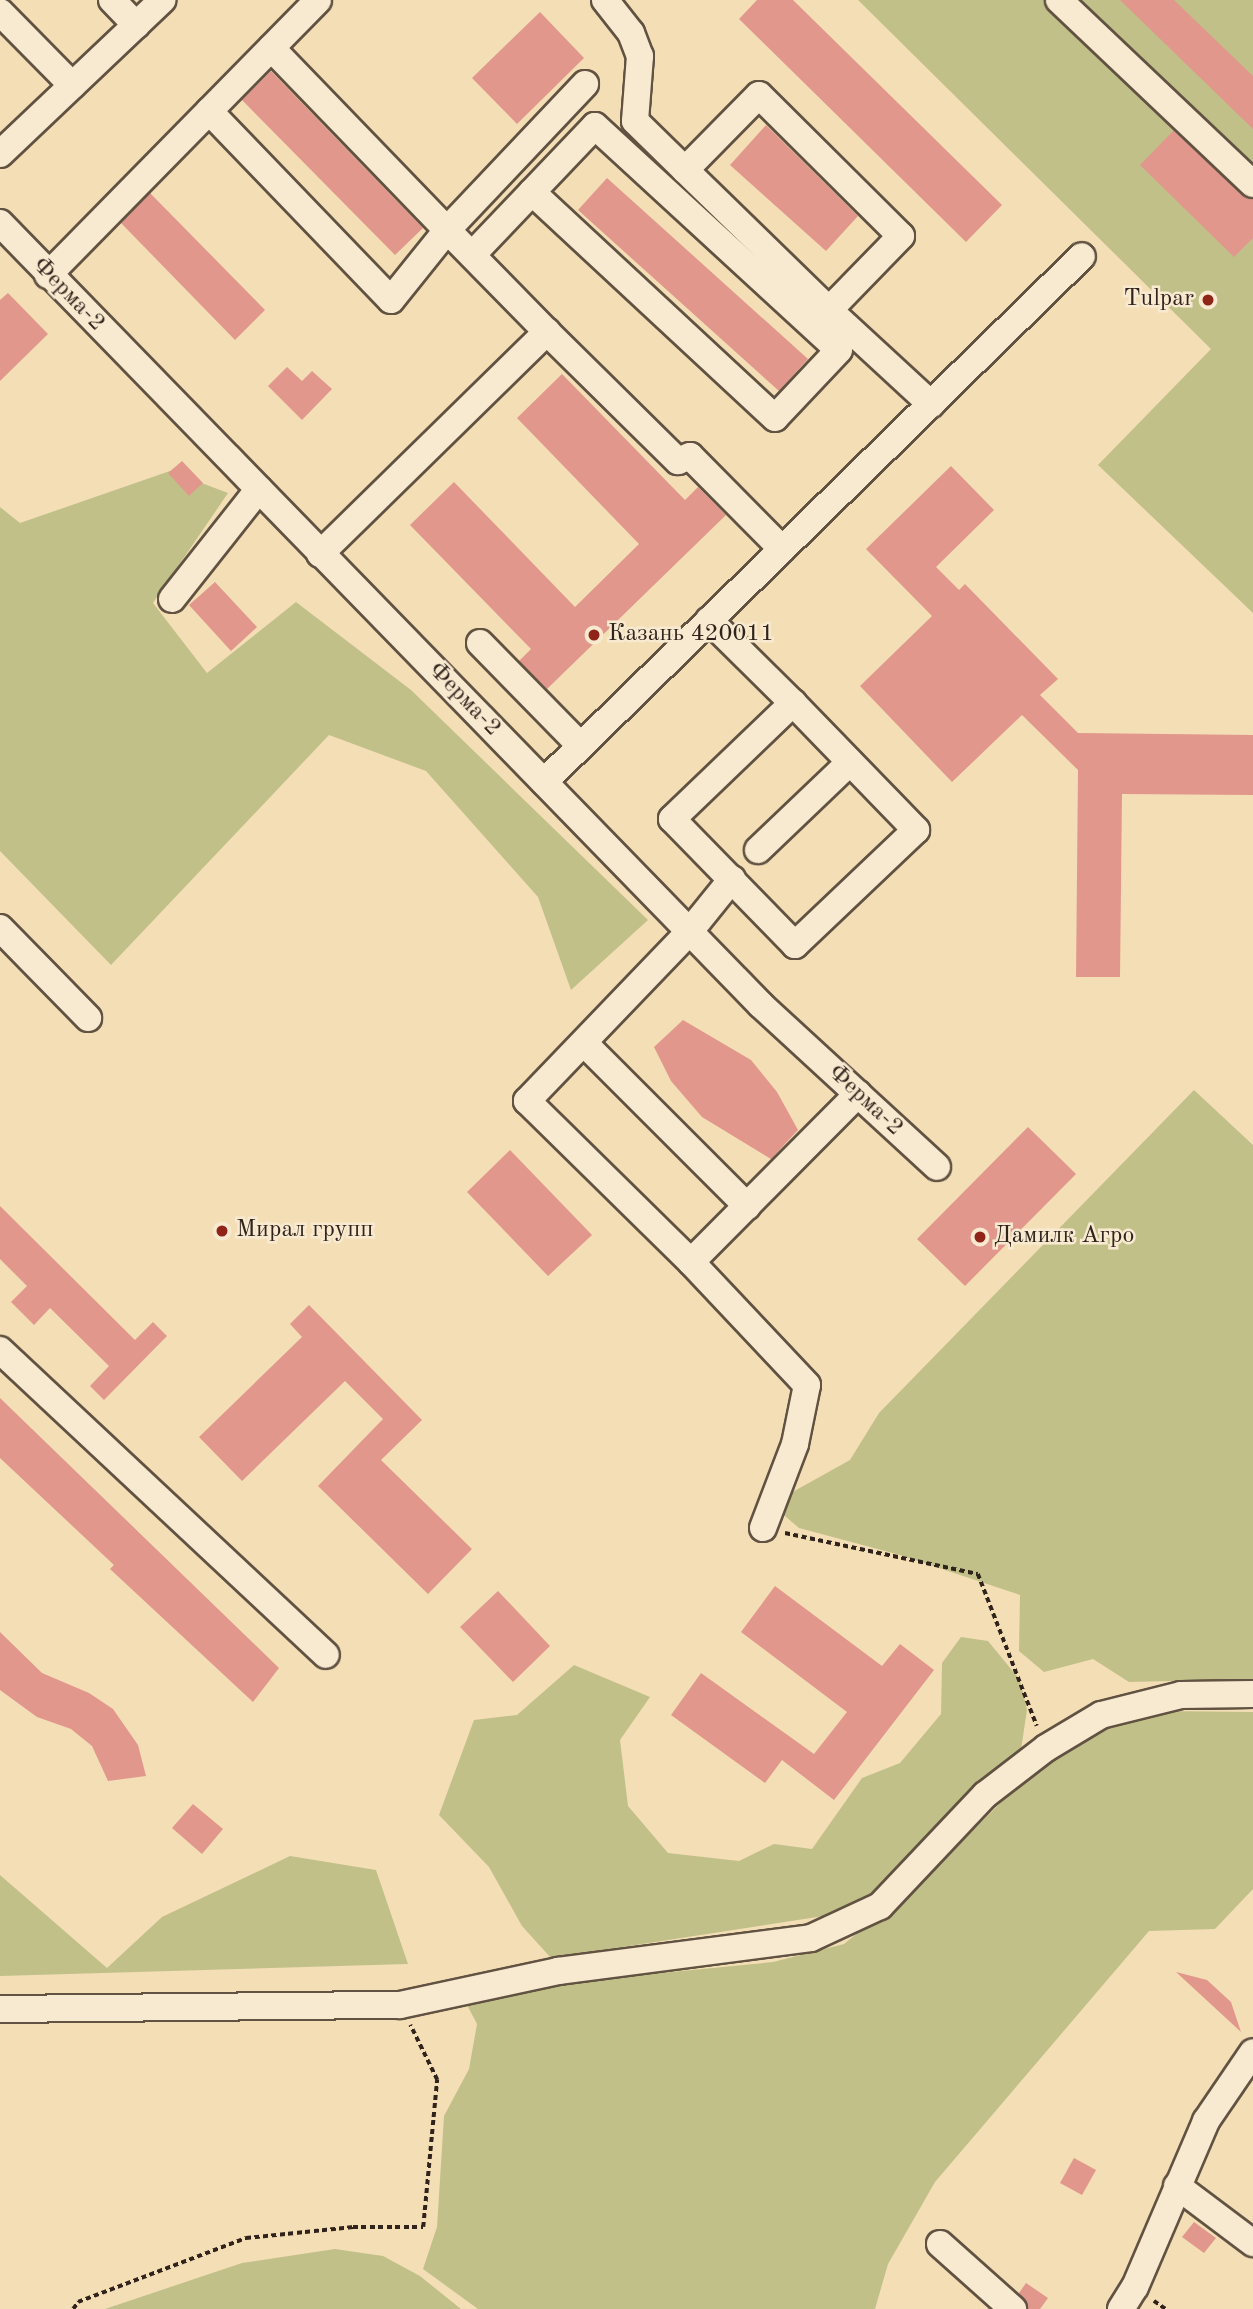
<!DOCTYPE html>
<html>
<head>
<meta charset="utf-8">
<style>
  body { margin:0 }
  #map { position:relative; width:1253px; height:2309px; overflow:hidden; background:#f4deb6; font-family:"Old Standard TT",serif }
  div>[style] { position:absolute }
  .green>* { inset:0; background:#c1c089 }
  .building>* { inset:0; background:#e1978b }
  .path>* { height:3.5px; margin-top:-1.75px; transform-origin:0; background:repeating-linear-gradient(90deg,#30231b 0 5px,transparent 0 8.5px) }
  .roads { filter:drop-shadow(2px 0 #615242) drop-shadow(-2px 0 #615242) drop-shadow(0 2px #615242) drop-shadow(0 -2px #615242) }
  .minor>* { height:26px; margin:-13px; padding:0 13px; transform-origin:13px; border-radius:13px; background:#f8ead0 }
  .dots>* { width:19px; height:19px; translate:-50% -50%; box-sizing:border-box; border:4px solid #f8ead0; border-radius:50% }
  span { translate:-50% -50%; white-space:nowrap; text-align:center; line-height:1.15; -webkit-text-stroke:5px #f8ead0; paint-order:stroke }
  .street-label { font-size:24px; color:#30231b }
  .poi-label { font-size:24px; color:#30231b }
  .right { translate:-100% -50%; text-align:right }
  .left { translate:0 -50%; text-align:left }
</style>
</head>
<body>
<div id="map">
  <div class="green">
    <i style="clip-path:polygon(858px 0,1253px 0,1253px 613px,1098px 465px,1211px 349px)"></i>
    <i style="clip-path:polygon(170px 471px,228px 493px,153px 603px,207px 673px,296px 602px,411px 690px,648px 920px,571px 990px,538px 897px,426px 771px,329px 735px,111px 965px,0 851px,0 507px,20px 523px)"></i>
    <i style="clip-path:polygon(1194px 1090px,1253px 1145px,1253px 1679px,1129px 1682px,1093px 1659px,1044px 1672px,1019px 1651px,1020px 1595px,900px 1555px,799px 1528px,771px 1504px,850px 1460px,879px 1413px)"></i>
    <i style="clip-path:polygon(961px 1637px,988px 1641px,1020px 1680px,1027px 1710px,1020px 1756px,850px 1912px,551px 1958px,522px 1926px,489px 1867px,439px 1815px,474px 1720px,517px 1715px,574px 1665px,650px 1697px,620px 1740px,628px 1806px,668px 1853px,739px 1861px,774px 1844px,812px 1849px,862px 1778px,900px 1763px,941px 1714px,942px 1663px)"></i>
    <i style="clip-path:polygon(1164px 1711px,1253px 1712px,1253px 1889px,1215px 1929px,1149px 1931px,935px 2182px,888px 2264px,875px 2309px,478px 2309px,423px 2269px,437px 2227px,444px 2116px,469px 2069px,477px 2024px,466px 2003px,558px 1983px,773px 1962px,844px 1944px,928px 1876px,1029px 1774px,1112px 1726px)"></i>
    <i style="clip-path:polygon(290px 1856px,376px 1870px,408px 1964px,0 1976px,0 1875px,107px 1968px,162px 1917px)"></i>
    <i style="clip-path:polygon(335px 2249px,383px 2256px,420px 2276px,461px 2309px,105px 2309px,242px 2263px)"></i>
  </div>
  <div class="building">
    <i style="clip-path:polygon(757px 0,793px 0,1002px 205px,966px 242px,739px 19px)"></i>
    <i style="clip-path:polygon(1120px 0,1174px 0,1253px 76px,1253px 129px)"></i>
    <i style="clip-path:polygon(540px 12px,584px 58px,517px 124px,472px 78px)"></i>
    <i style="clip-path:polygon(271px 71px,423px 228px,395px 255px,242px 100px)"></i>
    <i style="clip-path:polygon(766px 125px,858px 216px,826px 251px,730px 165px)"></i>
    <i style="clip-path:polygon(1174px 130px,1242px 195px,1253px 199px,1253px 238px,1234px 257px,1140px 165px)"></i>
    <i style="clip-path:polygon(607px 178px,808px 359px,779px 391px,578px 210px)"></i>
    <i style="clip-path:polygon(150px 193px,265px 310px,235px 340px,121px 223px)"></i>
    <i style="clip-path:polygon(8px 293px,48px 334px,0 381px,0 300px)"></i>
    <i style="clip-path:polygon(287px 367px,302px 381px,312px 371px,332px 389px,302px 420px,268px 386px)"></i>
    <i style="clip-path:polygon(562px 374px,685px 500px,698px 487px,726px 515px,547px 689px,519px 661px,531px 649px,410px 525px,454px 482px,575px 607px,639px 544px,517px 418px)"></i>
    <i style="clip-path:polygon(182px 461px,203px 483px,189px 496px,168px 473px)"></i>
    <i style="clip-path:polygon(951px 466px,994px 510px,936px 567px,959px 590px,965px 584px,1058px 679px,1040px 695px,1078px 733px,1253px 735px,1253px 795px,1122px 794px,1120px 977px,1076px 977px,1078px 770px,1022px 715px,952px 782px,860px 686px,932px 616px,866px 549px)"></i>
    <i style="clip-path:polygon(215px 582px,257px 627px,231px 651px,189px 605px)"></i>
    <i style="clip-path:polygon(683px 1020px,751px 1060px,777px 1092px,798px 1130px,771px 1159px,702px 1117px,671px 1081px,654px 1047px)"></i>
    <i style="clip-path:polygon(1028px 1127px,1076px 1174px,965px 1286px,917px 1239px)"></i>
    <i style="clip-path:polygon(510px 1150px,592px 1235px,548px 1276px,467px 1192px)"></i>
    <i style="clip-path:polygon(0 1206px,135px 1340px,153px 1322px,167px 1336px,104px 1400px,90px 1386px,109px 1366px,50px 1308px,34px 1325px,11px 1302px,27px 1286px,0 1259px)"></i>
    <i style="clip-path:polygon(309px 1305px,422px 1420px,381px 1460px,472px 1549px,428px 1594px,318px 1486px,383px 1419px,345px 1381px,242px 1481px,199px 1437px,302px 1337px,290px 1324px)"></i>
    <i style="clip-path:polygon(0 1398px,279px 1668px,253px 1702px,110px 1569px,114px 1565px,0 1458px)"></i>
    <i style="clip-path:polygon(775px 1586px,882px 1666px,900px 1644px,934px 1670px,834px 1800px,782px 1760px,765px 1783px,671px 1715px,701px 1673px,814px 1754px,847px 1712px,741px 1632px)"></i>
    <i style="clip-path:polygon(498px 1591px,550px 1646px,513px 1682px,460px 1627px)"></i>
    <i style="clip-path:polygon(0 1632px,42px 1673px,89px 1693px,113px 1709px,138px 1745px,146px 1776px,108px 1781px,92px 1746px,71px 1729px,37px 1717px,0 1690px)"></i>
    <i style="clip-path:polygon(193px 1804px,223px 1829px,202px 1854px,172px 1828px)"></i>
    <i style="clip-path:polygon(1176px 1972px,1207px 1980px,1231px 2002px,1241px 2032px)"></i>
    <i style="clip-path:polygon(1074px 2158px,1096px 2170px,1082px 2195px,1060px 2183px)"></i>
    <i style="clip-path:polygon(1194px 2222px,1216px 2238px,1204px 2253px,1182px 2237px)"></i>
    <i style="clip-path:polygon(1026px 2283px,1048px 2298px,1040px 2309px,1028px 2309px,1019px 2293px)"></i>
  </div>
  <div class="path">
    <i style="left:785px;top:1533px;width:197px;rotate:12deg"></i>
    <i style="left:978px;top:1574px;width:163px;rotate:68.8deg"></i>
    <i style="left:1154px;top:2301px;width:14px;rotate:34deg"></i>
    <i style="left:73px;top:2309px;width:9px;rotate:-54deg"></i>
    <i style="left:78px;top:2302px;width:180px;rotate:-20.9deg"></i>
    <i style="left:246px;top:2238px;width:108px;rotate:-5.9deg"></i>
    <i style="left:353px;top:2227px;width:70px"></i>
    <i style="left:423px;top:2227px;width:148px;rotate:-84.6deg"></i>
    <i style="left:437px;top:2080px;width:61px;rotate:-116.1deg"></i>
  </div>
  <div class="roads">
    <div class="minor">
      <i style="left:112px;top:0;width:35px;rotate:46deg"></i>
      <i style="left:605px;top:0;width:42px;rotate:51.8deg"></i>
      <i style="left:631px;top:33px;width:25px;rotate:69deg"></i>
      <i style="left:640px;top:56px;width:65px;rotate:94.4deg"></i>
      <i style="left:635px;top:121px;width:70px;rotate:44.4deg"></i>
      <i style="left:1059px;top:0;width:267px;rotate:43.5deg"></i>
      <i style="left:0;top:12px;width:103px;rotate:45.4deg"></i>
      <i style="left:209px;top:111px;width:262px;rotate:46.1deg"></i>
      <i style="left:391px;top:300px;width:90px;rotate:-51.3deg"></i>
      <i style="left:447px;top:230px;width:253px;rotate:-134deg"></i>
      <i style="left:0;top:154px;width:224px;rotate:-43.5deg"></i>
      <i style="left:0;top:223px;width:1091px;rotate:45.78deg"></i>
      <i style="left:761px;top:1005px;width:239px;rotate:42.6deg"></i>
      <i style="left:472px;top:255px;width:178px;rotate:-46.4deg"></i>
      <i style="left:595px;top:126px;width:331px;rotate:42.6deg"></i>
      <i style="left:839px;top:350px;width:93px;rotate:133.3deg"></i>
      <i style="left:775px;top:418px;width:332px;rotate:-137.1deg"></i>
      <i style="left:48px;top:275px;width:385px;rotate:-45.5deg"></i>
      <i style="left:829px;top:310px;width:201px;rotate:-135.8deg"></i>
      <i style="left:685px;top:170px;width:105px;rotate:-45.4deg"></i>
      <i style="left:759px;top:95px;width:200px;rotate:44.8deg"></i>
      <i style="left:901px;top:236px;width:103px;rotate:134.2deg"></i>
      <i style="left:829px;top:310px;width:139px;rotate:42.7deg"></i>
      <i style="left:547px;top:332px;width:184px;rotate:44.6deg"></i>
      <i style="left:678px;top:461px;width:13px;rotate:-23deg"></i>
      <i style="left:690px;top:456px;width:131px;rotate:45.3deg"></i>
      <i style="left:320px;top:554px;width:318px;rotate:-44.4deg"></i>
      <i style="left:547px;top:332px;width:143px;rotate:-134.4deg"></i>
      <i style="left:447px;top:230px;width:201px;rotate:-46.6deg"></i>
      <i style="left:172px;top:599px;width:140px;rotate:-51.7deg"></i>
      <i style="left:709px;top:620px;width:118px;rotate:44.7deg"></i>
      <i style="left:793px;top:703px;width:177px;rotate:45.9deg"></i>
      <i style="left:916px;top:830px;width:167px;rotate:136.5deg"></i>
      <i style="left:795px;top:945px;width:176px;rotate:-134.3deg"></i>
      <i style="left:672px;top:819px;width:168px;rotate:-43.8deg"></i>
      <i style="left:480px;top:643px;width:144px;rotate:45.6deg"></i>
      <i style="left:544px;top:782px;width:752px;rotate:-44.35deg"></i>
      <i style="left:758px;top:850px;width:127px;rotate:-43.7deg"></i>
      <i style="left:0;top:928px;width:126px;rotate:45.6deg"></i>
      <i style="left:584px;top:1043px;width:231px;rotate:45deg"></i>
      <i style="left:691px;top:1262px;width:230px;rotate:-135.5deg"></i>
      <i style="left:527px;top:1101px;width:236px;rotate:-46.2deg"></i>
      <i style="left:690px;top:931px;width:67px;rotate:-51.1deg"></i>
      <i style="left:0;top:1350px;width:446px;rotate:43.1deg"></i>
      <i style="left:763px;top:1528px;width:90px;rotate:-69.1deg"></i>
      <i style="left:795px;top:1444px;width:60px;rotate:-78.5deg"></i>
      <i style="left:807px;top:1385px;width:169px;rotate:-133.3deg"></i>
      <i style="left:691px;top:1262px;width:237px;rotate:-45.2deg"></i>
      <i style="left:0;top:2009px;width:400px;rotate:-0.6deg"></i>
      <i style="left:400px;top:2005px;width:162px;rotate:-12.1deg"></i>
      <i style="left:558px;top:1971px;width:255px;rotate:-7.4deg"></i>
      <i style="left:811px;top:1938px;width:76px;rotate:-24.9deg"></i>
      <i style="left:880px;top:1906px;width:153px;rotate:-46.6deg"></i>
      <i style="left:985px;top:1795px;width:77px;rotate:-37.6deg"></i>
      <i style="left:1046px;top:1748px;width:64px;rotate:-31deg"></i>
      <i style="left:1101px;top:1715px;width:82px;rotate:-14deg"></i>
      <i style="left:1181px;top:1695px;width:72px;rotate:-0.8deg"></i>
      <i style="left:1177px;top:2186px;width:95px;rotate:36.9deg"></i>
      <i style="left:940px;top:2244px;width:98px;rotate:41.7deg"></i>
      <i style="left:1121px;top:2309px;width:26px;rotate:-58deg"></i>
      <i style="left:1135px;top:2287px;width:181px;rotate:-66.8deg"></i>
      <i style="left:1206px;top:2121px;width:83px;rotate:-55.7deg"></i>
    </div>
  </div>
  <div class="dots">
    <i style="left:1208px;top:300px;background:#8f2418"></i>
    <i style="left:594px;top:635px;background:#8f2418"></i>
    <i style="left:222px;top:1231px;background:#8f2418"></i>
    <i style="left:980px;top:1237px;background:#8f2418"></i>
  </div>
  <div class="street-label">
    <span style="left:68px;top:295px;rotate:46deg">Ферма-2</span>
    <span style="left:464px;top:700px;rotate:46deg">Ферма-2</span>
    <span style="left:865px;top:1101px;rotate:43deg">Ферма-2</span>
  </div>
  <div class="poi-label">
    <span class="right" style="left:1194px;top:300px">Tulpar</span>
    <span class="left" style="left:608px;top:635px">Казань 420011</span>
    <span class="left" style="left:236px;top:1231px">Мирал групп</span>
    <span class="left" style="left:994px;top:1237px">Дамилк Агро</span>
  </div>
</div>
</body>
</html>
